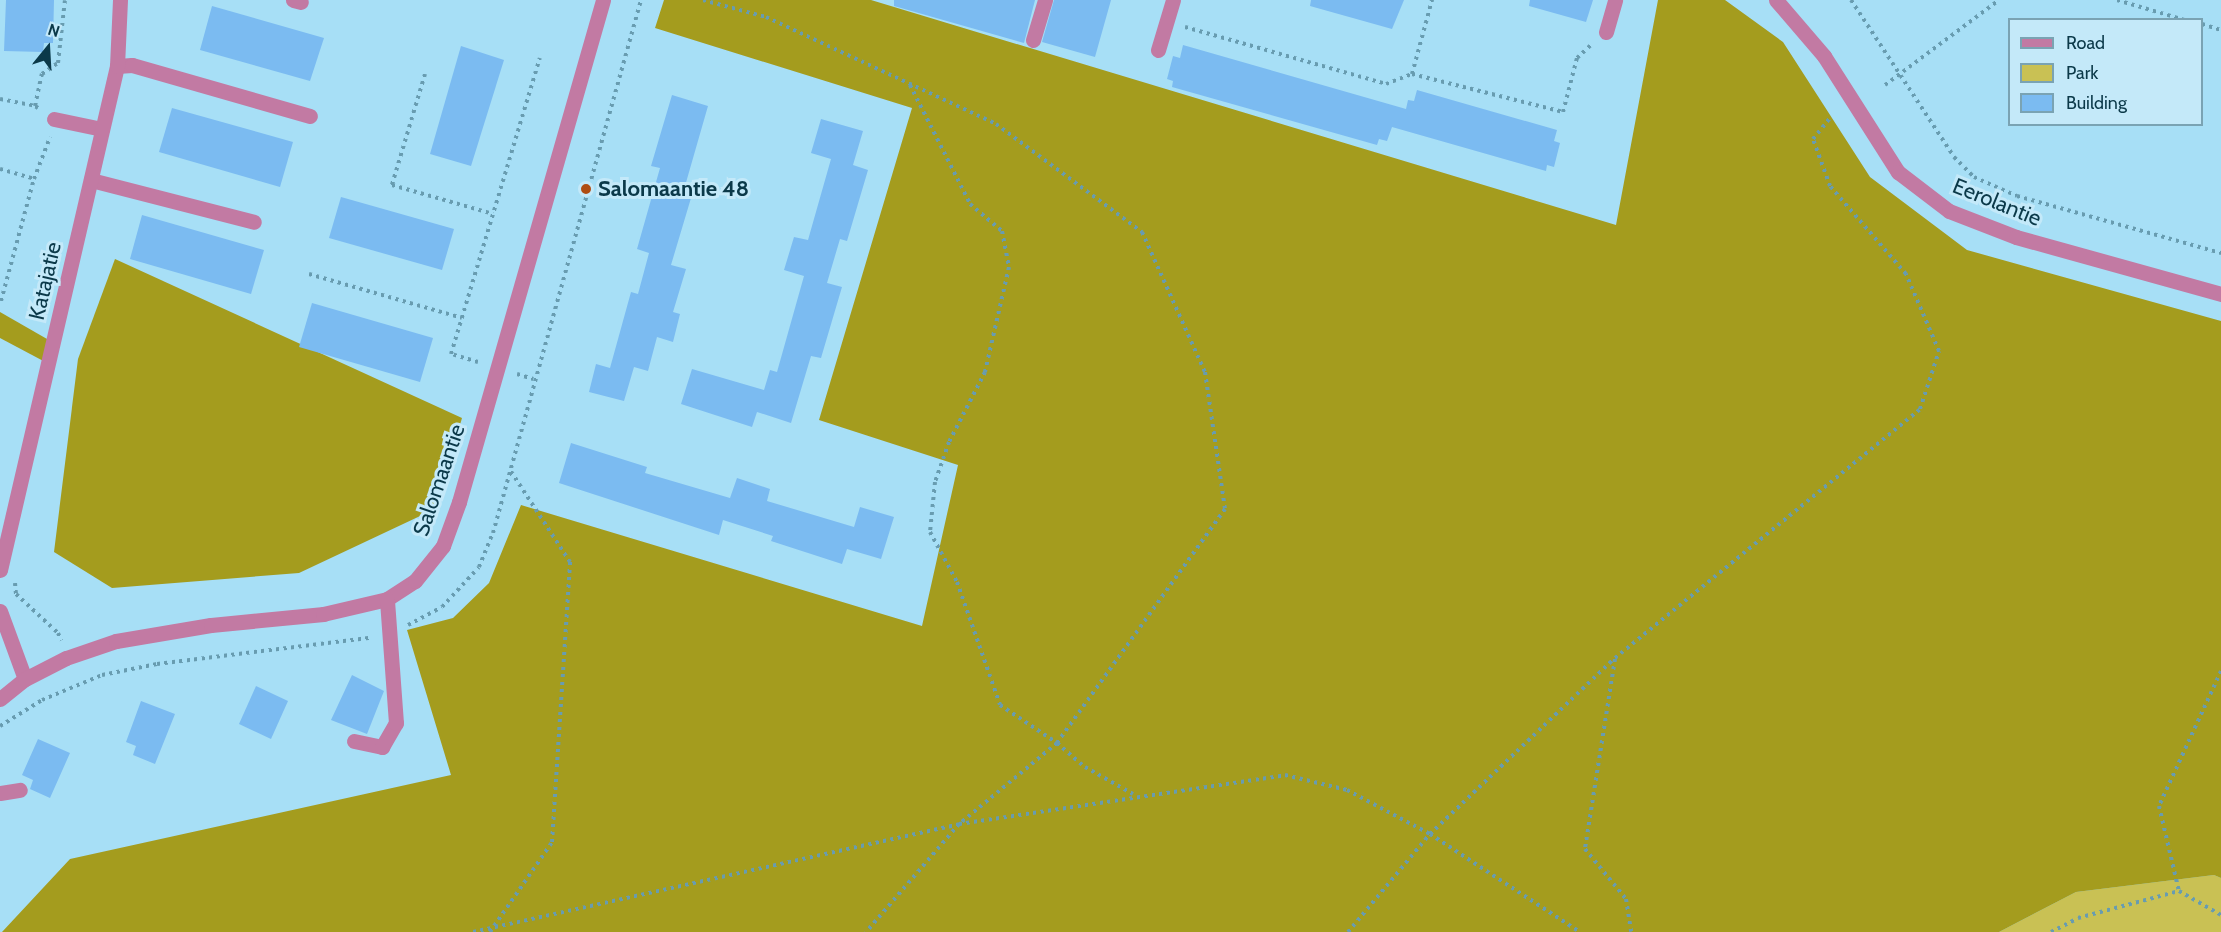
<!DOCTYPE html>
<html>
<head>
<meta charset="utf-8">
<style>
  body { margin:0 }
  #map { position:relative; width:2221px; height:932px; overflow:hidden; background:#a7dff6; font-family:Cabin,sans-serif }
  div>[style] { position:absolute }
  .green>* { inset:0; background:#c9c154 }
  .forest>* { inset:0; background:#a49c1e }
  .building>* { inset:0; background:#7bbbf1 }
  .path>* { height:4px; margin-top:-2px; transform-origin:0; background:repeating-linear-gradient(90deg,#689cb0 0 3px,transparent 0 7.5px) }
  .minor>* { height:15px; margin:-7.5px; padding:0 7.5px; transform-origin:7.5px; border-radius:7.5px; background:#c27aa3 }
  .dots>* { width:16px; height:16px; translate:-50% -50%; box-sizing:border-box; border:3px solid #c4e9f9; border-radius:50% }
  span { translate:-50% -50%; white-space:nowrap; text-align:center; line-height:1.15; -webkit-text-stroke:6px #c4e9f9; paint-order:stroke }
  .poi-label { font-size:22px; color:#0b3949; font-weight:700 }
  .left { translate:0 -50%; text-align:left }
  .street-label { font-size:22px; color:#0b3949 }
  .legend { position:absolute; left:2008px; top:18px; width:195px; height:108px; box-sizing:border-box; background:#c4e9f9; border:2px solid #7aa3b3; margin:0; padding:8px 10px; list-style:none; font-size:18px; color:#0b3949 }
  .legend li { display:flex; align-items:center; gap:12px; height:30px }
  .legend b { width:30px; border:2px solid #7aa3b3 }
  .north { position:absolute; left:18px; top:18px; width:60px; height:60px; -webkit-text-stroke:4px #c4e9f9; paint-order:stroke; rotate:18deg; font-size:16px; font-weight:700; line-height:24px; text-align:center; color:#0b3949 }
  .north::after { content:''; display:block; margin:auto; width:21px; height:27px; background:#0b3949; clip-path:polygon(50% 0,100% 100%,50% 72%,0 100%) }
</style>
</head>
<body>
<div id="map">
  <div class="green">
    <i style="clip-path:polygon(2214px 875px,2221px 878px,2221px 932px,1999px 932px,2076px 892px)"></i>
  </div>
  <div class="forest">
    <i style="clip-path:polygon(664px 0,871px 0,1616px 225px,1658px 0,1725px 0,1783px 42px,1870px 177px,1967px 250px,2221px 321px,2221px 878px,2214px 875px,2076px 892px,1999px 932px,2px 932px,70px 859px,451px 775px,407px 630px,453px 618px,489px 583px,521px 505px,922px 626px,958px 465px,819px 420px,912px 108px,655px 28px)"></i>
    <i style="clip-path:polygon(115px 259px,462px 418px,435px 509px,299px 573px,112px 588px,54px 552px,78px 359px)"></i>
    <i style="clip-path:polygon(0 312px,54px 343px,49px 364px,0 338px)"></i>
  </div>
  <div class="building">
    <i style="clip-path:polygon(6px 0,54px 0,53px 43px,44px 43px,43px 52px,4px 51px)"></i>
    <i style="clip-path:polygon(894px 0,1035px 0,1024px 43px,894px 6px)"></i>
    <i style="clip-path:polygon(1054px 0,1111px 0,1095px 57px,1042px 42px)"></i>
    <i style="clip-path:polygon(1311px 0,1404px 0,1392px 29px,1310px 6px)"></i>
    <i style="clip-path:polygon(1530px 0,1593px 0,1586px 22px,1529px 6px)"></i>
    <i style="clip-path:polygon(212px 6px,324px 38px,310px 81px,200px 50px)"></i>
    <i style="clip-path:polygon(1183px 45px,1406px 109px,1408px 100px,1414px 101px,1417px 90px,1557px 130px,1554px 141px,1560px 143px,1554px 167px,1547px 165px,1546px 171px,1392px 127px,1387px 141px,1379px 139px,1377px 145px,1172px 87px,1173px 81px,1167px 79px,1173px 56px,1180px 58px)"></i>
    <i style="clip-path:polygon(461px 46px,504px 60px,471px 166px,430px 154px)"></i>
    <i style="clip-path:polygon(672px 95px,708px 106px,685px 186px,694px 188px,671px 265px,686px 269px,673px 312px,680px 314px,673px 342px,657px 337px,648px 371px,634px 367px,624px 401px,589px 392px,596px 364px,610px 368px,631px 292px,638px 294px,649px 253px,637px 249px,660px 168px,651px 166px)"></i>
    <i style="clip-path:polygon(172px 108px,293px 142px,280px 187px,159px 152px)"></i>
    <i style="clip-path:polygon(821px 119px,863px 131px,853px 165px,868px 170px,847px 241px,840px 239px,827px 283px,842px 287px,821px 358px,811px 356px,791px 423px,757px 412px,752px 427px,681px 404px,692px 369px,764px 390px,770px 370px,777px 372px,804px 276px,784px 270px,794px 237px,808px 240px,831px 159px,811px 153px)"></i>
    <i style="clip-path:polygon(341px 197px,454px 229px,442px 270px,329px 238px)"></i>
    <i style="clip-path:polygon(142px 215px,264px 250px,251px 294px,130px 259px)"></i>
    <i style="clip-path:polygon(312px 303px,433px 338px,420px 382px,299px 347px)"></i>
    <i style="clip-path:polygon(571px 443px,647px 467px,645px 473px,730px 498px,737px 478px,770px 489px,767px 501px,854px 527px,860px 507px,894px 517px,881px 559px,847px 549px,842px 564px,771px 541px,773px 536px,723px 520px,719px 535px,559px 483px)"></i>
    <i style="clip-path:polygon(352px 675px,384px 691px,367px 734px,331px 720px)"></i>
    <i style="clip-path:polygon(256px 686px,288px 701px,271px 739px,239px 724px)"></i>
    <i style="clip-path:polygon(141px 701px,175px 714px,155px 764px,133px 755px,136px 746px,126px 742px)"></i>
    <i style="clip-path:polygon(38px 739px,70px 753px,50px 798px,30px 789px,33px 780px,22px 775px)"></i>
  </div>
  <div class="path">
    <i style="left:703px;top:0;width:65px;rotate:15.1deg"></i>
    <i style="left:766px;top:17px;width:254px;rotate:24.9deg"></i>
    <i style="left:996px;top:124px;width:182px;rotate:36.5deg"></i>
    <i style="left:1142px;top:232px;width:154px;rotate:65.8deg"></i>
    <i style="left:1205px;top:372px;width:138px;rotate:81.7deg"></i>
    <i style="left:1225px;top:509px;width:288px;rotate:125.7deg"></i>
    <i style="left:1057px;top:743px;width:127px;rotate:140.4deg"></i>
    <i style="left:959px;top:824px;width:143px;rotate:130.7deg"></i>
    <i style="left:1851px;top:0;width:188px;rotate:56.7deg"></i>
    <i style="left:1954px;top:157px;width:28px;rotate:45deg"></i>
    <i style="left:1974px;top:177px;width:47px;rotate:23.8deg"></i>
    <i style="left:2017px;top:196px;width:212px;rotate:15.6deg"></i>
    <i style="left:2117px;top:0;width:71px;rotate:16.4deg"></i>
    <i style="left:2202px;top:24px;width:20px;rotate:18deg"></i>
    <i style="left:1185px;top:27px;width:209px;rotate:15.8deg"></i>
    <i style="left:1386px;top:84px;width:28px;rotate:-21deg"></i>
    <i style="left:1412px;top:74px;width:77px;rotate:-74.9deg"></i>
    <i style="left:425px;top:74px;width:116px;rotate:106.6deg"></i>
    <i style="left:392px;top:185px;width:105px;rotate:16deg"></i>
    <i style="left:1412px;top:74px;width:156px;rotate:14.1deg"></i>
    <i style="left:1563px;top:112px;width:56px;rotate:-75.5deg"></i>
    <i style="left:1577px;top:58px;width:19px;rotate:-43deg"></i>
    <i style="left:910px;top:85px;width:133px;rotate:63.2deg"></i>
    <i style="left:970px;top:204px;width:42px;rotate:40.2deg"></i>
    <i style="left:1002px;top:231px;width:37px;rotate:79deg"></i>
    <i style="left:1009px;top:267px;width:108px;rotate:102.9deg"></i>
    <i style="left:985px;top:372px;width:79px;rotate:117.2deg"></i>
    <i style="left:949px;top:442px;width:42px;rotate:109.3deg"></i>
    <i style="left:935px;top:482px;width:50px;rotate:95.7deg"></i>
    <i style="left:930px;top:532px;width:57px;rotate:61.6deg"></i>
    <i style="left:957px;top:582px;width:130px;rotate:70.7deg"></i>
    <i style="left:1000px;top:705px;width:69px;rotate:33.7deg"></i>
    <i style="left:1057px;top:743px;width:37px;rotate:41deg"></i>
    <i style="left:1085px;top:767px;width:55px;rotate:29.4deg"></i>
    <i style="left:1885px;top:85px;width:142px;rotate:-36.7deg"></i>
    <i style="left:0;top:99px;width:36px;rotate:11deg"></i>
    <i style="left:38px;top:108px;width:4px;rotate:-146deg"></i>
    <i style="left:35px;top:106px;width:33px;rotate:-78deg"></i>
    <i style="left:42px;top:74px;width:19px;rotate:-35deg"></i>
    <i style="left:58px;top:63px;width:63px;rotate:-83.7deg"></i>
    <i style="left:0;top:169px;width:35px;rotate:16deg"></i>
    <i style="left:34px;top:179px;width:45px;rotate:-69.1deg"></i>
    <i style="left:309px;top:274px;width:159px;rotate:16deg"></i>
    <i style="left:1px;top:301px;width:126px;rotate:-74.9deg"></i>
    <i style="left:478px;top:362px;width:28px;rotate:-163deg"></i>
    <i style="left:451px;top:354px;width:309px;rotate:-73.3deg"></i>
    <i style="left:517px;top:374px;width:17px;rotate:17deg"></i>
    <i style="left:15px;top:583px;width:11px;rotate:85deg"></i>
    <i style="left:16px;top:594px;width:57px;rotate:42.9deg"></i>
    <i style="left:58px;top:633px;width:8px;rotate:67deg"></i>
    <i style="left:408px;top:625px;width:38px;rotate:-28deg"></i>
    <i style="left:442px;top:607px;width:54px;rotate:-47.2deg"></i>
    <i style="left:479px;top:567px;width:37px;rotate:-68deg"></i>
    <i style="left:493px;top:533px;width:553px;rotate:-74.48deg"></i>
    <i style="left:1615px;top:659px;width:192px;rotate:99deg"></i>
    <i style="left:1585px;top:849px;width:65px;rotate:50.6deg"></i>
    <i style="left:1626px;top:899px;width:33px;rotate:81deg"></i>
    <i style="left:2221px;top:671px;width:149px;rotate:114.7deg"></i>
    <i style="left:2159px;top:806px;width:87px;rotate:76.8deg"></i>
    <i style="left:2179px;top:891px;width:48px;rotate:29.7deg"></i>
    <i style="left:0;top:726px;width:49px;rotate:-31.8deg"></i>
    <i style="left:42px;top:700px;width:65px;rotate:-22.6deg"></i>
    <i style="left:102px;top:675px;width:56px;rotate:-11.3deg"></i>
    <i style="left:157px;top:664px;width:215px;rotate:-7deg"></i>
    <i style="left:473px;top:932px;width:498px;rotate:-12.5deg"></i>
    <i style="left:959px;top:824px;width:330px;rotate:-8.5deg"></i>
    <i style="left:1285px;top:775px;width:64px;rotate:13.6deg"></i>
    <i style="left:1347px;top:790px;width:94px;rotate:27.9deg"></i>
    <i style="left:1430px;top:834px;width:179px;rotate:33.2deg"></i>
    <i style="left:490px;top:932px;width:109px;rotate:-55.4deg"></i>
    <i style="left:552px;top:842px;width:281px;rotate:-86.3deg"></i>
    <i style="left:570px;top:562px;width:110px;rotate:-123.1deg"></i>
    <i style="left:1348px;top:932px;width:128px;rotate:-50.1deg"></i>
    <i style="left:1430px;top:834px;width:255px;rotate:-43.6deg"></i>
    <i style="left:1615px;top:658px;width:394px;rotate:-39.2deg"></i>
    <i style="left:1920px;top:409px;width:61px;rotate:-71.9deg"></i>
    <i style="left:1939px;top:351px;width:84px;rotate:-113.2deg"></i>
    <i style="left:1906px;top:274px;width:116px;rotate:-130.8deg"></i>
    <i style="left:1830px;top:186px;width:50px;rotate:-109.9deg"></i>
    <i style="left:1813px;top:139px;width:28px;rotate:-51deg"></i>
    <i style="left:2051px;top:932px;width:30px;rotate:-27deg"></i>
    <i style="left:2078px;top:918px;width:105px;rotate:-15deg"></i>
  </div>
  <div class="minor">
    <i style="left:293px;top:0;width:8px;rotate:14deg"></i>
    <i style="left:1776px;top:0;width:74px;rotate:49.4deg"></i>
    <i style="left:1824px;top:56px;width:138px;rotate:57.5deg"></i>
    <i style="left:1898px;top:172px;width:64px;rotate:37.4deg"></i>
    <i style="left:1949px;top:211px;width:72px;rotate:21.2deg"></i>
    <i style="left:2016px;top:237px;width:213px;rotate:15.5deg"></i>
    <i style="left:1606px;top:32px;width:33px;rotate:-74deg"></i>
    <i style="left:1033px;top:40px;width:42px;rotate:-73.3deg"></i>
    <i style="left:1158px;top:50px;width:52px;rotate:-73.3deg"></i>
    <i style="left:117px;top:66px;width:15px;rotate:-4deg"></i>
    <i style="left:132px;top:65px;width:185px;rotate:16deg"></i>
    <i style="left:54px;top:119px;width:49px;rotate:11.8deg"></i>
    <i style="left:91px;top:180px;width:168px;rotate:14.4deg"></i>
    <i style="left:0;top:570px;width:517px;rotate:-76.93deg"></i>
    <i style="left:117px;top:66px;width:66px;rotate:-87.4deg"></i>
    <i style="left:0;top:611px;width:72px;rotate:69.8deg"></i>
    <i style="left:0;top:699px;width:32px;rotate:-39deg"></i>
    <i style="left:25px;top:679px;width:46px;rotate:-27.1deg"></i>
    <i style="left:66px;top:658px;width:53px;rotate:-18.8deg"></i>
    <i style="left:116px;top:641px;width:96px;rotate:-9.6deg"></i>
    <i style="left:211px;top:625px;width:113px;rotate:-5.6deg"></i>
    <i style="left:323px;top:614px;width:66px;rotate:-13.2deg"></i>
    <i style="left:387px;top:599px;width:33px;rotate:-33deg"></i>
    <i style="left:415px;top:581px;width:45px;rotate:-51.3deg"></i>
    <i style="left:443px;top:546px;width:47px;rotate:-70deg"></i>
    <i style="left:459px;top:502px;width:522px;rotate:-73.99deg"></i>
    <i style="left:354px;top:741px;width:29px;rotate:12deg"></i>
    <i style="left:382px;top:747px;width:28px;rotate:-60deg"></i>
    <i style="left:396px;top:723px;width:124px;rotate:-94.2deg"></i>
    <i style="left:0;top:793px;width:20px;rotate:-9deg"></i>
  </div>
  <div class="dots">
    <i style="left:586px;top:189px;background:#af4d12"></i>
  </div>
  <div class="poi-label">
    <span class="left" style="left:598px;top:189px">Salomaantie 48</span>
  </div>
  <div class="street-label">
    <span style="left:1997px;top:202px;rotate:22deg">Eerolantie</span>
    <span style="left:45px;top:281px;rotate:-77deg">Katajatie</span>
    <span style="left:439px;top:480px;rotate:-71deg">Salomaantie</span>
  </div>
  <ul class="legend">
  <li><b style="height:8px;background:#c27aa3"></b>Road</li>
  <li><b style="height:16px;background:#c9c154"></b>Park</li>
  <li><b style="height:16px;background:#7bbbf1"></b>Building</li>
  </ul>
  <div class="north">N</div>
</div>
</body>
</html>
